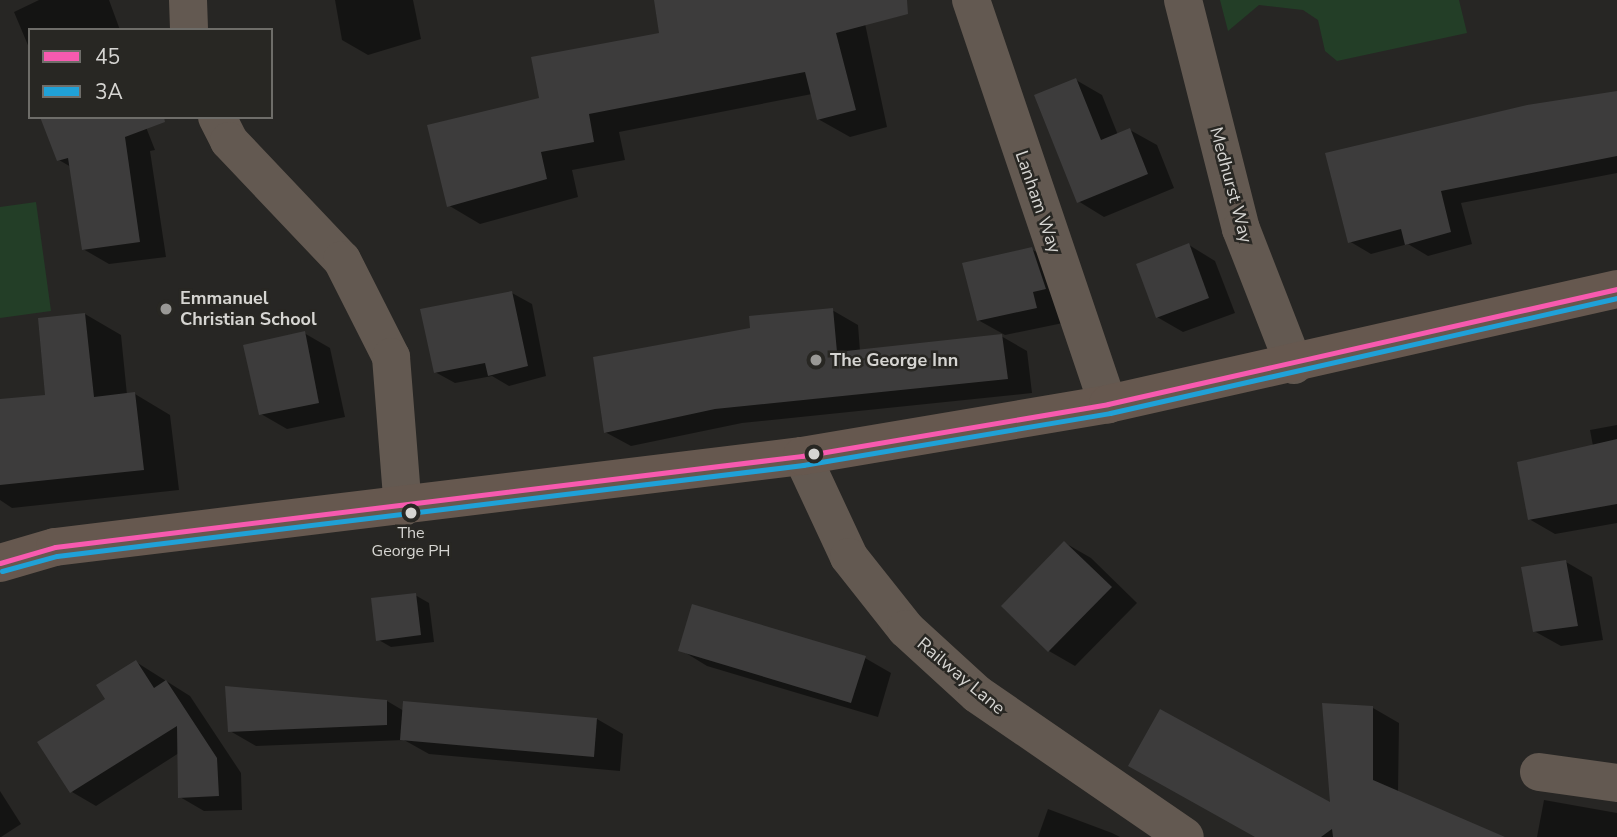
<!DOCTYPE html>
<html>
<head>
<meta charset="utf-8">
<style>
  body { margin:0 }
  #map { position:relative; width:1617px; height:837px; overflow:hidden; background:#272624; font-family:"Nunito Sans",sans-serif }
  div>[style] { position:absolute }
  .green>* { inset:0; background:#233e27 }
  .shadow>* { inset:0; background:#0007 }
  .building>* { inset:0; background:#3d3c3c }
  .street>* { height:38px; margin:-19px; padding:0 19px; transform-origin:19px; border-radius:19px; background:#635951 }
  .secondary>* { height:38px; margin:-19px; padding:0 19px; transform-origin:19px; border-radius:19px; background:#66584f }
  .bus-1>* { height:5px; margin:-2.5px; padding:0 2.5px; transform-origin:2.5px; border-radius:2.5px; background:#f75aaf }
  .bus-2>* { height:5px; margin:-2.5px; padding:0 2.5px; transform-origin:2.5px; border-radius:2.5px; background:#20a1d7 }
  .dots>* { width:19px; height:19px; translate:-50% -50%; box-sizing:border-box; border:4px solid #282723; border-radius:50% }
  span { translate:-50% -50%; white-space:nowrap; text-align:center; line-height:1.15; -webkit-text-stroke:5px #282723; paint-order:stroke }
  .bus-label { font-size:16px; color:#d6d5d2 }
  .street-label { font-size:18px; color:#d6d5d2 }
  .poi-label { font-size:18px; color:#d6d5d2; font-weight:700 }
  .left { translate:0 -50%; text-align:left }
  .legend { position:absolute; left:28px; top:28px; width:245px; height:91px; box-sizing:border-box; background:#282723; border:2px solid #6e6d69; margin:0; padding:9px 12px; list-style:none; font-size:21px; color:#d6d5d2 }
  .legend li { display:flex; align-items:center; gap:14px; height:35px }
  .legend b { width:35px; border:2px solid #6e6d69 }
</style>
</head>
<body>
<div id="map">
  <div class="green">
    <i style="clip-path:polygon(1220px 0,1459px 0,1467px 33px,1337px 61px,1325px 51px,1318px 20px,1303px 10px,1259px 5px,1228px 31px)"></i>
    <i style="clip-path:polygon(36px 202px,51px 311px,0 318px,0 207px)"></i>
  </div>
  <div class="shadow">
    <i style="clip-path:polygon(39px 0,109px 0,120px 30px,30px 30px,30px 50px,14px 12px)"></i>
    <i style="clip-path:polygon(335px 0,413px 0,421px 39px,368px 55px,342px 40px)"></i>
    <i style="clip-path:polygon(655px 0,860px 0,887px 127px,850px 137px,818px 119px,812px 94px,619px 132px,625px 160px,572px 170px,578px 197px,480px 224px,448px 205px,541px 100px,662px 34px)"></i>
    <i style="clip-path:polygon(1076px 80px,1102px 95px,1118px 135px,1130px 130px,1157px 145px,1174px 188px,1104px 217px,1078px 201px)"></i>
    <i style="clip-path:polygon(1617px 92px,1617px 173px,1461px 203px,1472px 244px,1428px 256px,1408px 244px,1371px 254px,1349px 241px)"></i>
    <i style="clip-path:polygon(142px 117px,155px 150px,150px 151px,166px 257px,109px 264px,83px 249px,71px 167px,59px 160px)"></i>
    <i style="clip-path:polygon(1189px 245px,1215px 261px,1235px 313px,1183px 332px,1157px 317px)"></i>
    <i style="clip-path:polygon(1031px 249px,1058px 264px,1063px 323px,1005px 335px,978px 320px)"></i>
    <i style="clip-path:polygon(512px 293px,532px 304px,546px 376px,509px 386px,492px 376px,455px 383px,435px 372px)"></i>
    <i style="clip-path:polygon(832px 310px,858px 325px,860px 351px,1001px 336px,1027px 351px,1032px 393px,742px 423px,631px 446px,605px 432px,752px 329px)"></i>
    <i style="clip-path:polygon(85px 314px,121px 335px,127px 395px,135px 394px,170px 415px,179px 490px,12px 508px,0 500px,0 401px,47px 396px)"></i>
    <i style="clip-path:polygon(304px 333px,330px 348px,345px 417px,287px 429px,261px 414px)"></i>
    <i style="clip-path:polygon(1617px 425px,1617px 523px,1555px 534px,1529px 519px,1593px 446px,1590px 430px)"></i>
    <i style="clip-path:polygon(1065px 543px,1091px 558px,1137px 603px,1075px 666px,1049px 651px)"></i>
    <i style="clip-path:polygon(1566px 562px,1592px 577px,1603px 640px,1561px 646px,1534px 631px)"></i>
    <i style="clip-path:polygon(415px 595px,429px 603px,434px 642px,391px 647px,377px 639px)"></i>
    <i style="clip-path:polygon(681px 650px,865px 658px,891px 673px,878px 717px,707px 666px)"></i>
    <i style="clip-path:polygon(136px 662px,190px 696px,241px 773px,242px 810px,204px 811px,180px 797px,179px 753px,96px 806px,72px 792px,107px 699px)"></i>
    <i style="clip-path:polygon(387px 701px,404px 711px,597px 719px,623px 734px,620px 771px,429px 754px,404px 740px,256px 746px,230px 731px)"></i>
    <i style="clip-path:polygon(1373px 708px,1399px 723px,1398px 793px,1497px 837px,1257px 837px,1332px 805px)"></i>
    <i style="clip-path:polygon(0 791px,21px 824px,1px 837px,0 837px)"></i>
    <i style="clip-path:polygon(1544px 800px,1617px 813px,1617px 837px,1537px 837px)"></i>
    <i style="clip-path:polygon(1048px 809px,1112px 833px,1120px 837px,1038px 837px)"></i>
  </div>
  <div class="building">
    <i style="clip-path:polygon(654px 0,907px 0,908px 14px,836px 33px,856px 110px,817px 120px,805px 72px,589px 114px,594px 142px,541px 152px,547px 179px,447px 207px,427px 125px,539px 98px,531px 57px,659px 33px)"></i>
    <i style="clip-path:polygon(1076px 78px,1101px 140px,1130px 128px,1148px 174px,1077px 203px,1034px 95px)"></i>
    <i style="clip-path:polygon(1617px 91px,1617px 156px,1441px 191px,1451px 232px,1405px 245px,1401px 229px,1348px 243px,1325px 153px,1527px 105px)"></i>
    <i style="clip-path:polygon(40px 117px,164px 117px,165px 122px,125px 137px,140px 242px,82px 250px,68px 158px,57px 161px)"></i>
    <i style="clip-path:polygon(1189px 243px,1209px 298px,1156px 318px,1136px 264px)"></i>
    <i style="clip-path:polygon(1032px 247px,1046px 289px,1033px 292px,1037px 308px,977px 321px,962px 263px)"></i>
    <i style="clip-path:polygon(512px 291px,528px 366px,488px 376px,485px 363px,434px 373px,420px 309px)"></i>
    <i style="clip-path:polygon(833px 308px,837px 352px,1002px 334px,1008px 379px,715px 409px,604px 433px,593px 357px,750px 328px,749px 316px)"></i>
    <i style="clip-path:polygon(85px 313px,94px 397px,135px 392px,144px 470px,0 485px,0 399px,45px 395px,38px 318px)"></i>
    <i style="clip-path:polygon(305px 331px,319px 403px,259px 415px,243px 345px)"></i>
    <i style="clip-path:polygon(1617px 439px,1617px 504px,1528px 520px,1517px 462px)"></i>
    <i style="clip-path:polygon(1064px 541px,1112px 587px,1048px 652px,1001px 606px)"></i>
    <i style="clip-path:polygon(1566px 560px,1578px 626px,1533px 632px,1521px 567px)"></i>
    <i style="clip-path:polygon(416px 593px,421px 635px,376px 641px,371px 598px)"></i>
    <i style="clip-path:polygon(692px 604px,866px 656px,851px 703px,678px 651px)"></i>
    <i style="clip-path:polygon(136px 660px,154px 688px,166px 680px,217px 758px,219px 796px,178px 798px,177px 726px,70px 793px,37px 742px,105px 699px,96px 685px)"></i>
    <i style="clip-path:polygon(225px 686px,387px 700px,387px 725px,228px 732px)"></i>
    <i style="clip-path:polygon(403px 701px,597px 718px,594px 757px,400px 740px)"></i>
    <i style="clip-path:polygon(1322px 703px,1373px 706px,1373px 780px,1505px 837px,1333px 837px,1332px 829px,1321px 837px,1255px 837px,1128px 766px,1160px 709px,1330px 802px)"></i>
  </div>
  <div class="street">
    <i style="left:188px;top:0;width:30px;rotate:88deg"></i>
    <i style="left:971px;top:0;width:427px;rotate:71.3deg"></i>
    <i style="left:1183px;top:0;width:236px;rotate:75.8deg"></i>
    <i style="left:1241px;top:229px;width:146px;rotate:68.7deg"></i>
    <i style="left:217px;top:117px;width:27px;rotate:63deg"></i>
    <i style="left:229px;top:141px;width:164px;rotate:46.5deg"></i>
    <i style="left:342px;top:260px;width:109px;rotate:63.2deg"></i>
    <i style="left:391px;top:357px;width:151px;rotate:85.5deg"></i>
    <i style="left:802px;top:456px;width:111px;rotate:65deg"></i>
    <i style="left:849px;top:557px;width:92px;rotate:51.6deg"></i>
    <i style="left:906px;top:629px;width:96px;rotate:42.5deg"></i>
    <i style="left:977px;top:694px;width:252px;rotate:34.5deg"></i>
    <i style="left:1539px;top:772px;width:79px;rotate:8deg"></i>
  </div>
  <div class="secondary">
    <i style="left:0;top:563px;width:57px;rotate:-16.2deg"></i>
    <i style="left:55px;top:547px;width:753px;rotate:-6.95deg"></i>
    <i style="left:802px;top:456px;width:310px;rotate:-9.6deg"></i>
    <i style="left:1108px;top:404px;width:522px;rotate:-12.73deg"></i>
  </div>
  <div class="bus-1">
    <i style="left:0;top:563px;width:57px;rotate:-16.2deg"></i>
    <i style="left:55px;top:547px;width:753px;rotate:-6.95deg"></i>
    <i style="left:802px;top:456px;width:310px;rotate:-9.6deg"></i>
    <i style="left:1108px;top:404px;width:522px;rotate:-12.73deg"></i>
  </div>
  <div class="bus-2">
    <i style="left:2px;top:571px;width:57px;rotate:-15.3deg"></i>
    <i style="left:57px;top:556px;width:752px;rotate:-6.95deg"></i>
    <i style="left:803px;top:465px;width:311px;rotate:-9.6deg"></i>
    <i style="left:1110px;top:413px;width:520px;rotate:-12.78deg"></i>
  </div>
  <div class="dots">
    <i style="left:166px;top:309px;background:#999895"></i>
    <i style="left:816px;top:360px;background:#999895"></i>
    <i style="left:814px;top:454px;background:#d6d5d2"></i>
    <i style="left:411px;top:513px;background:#d6d5d2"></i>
  </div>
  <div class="bus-label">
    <span style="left:411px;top:542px">The<br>George PH</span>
  </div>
  <div class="street-label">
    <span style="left:1231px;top:185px;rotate:75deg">Medhurst Way</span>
    <span style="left:1038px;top:202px;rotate:71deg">Lanham Way</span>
    <span style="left:961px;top:676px;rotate:40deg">Railway Lane</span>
  </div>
  <div class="poi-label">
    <span class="left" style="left:180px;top:309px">Emmanuel<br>Christian School</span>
    <span class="left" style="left:830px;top:360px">The George Inn</span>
  </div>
  <ul class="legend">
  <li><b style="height:9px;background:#f75aaf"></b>45</li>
  <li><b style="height:9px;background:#20a1d7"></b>3A</li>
  </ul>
</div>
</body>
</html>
